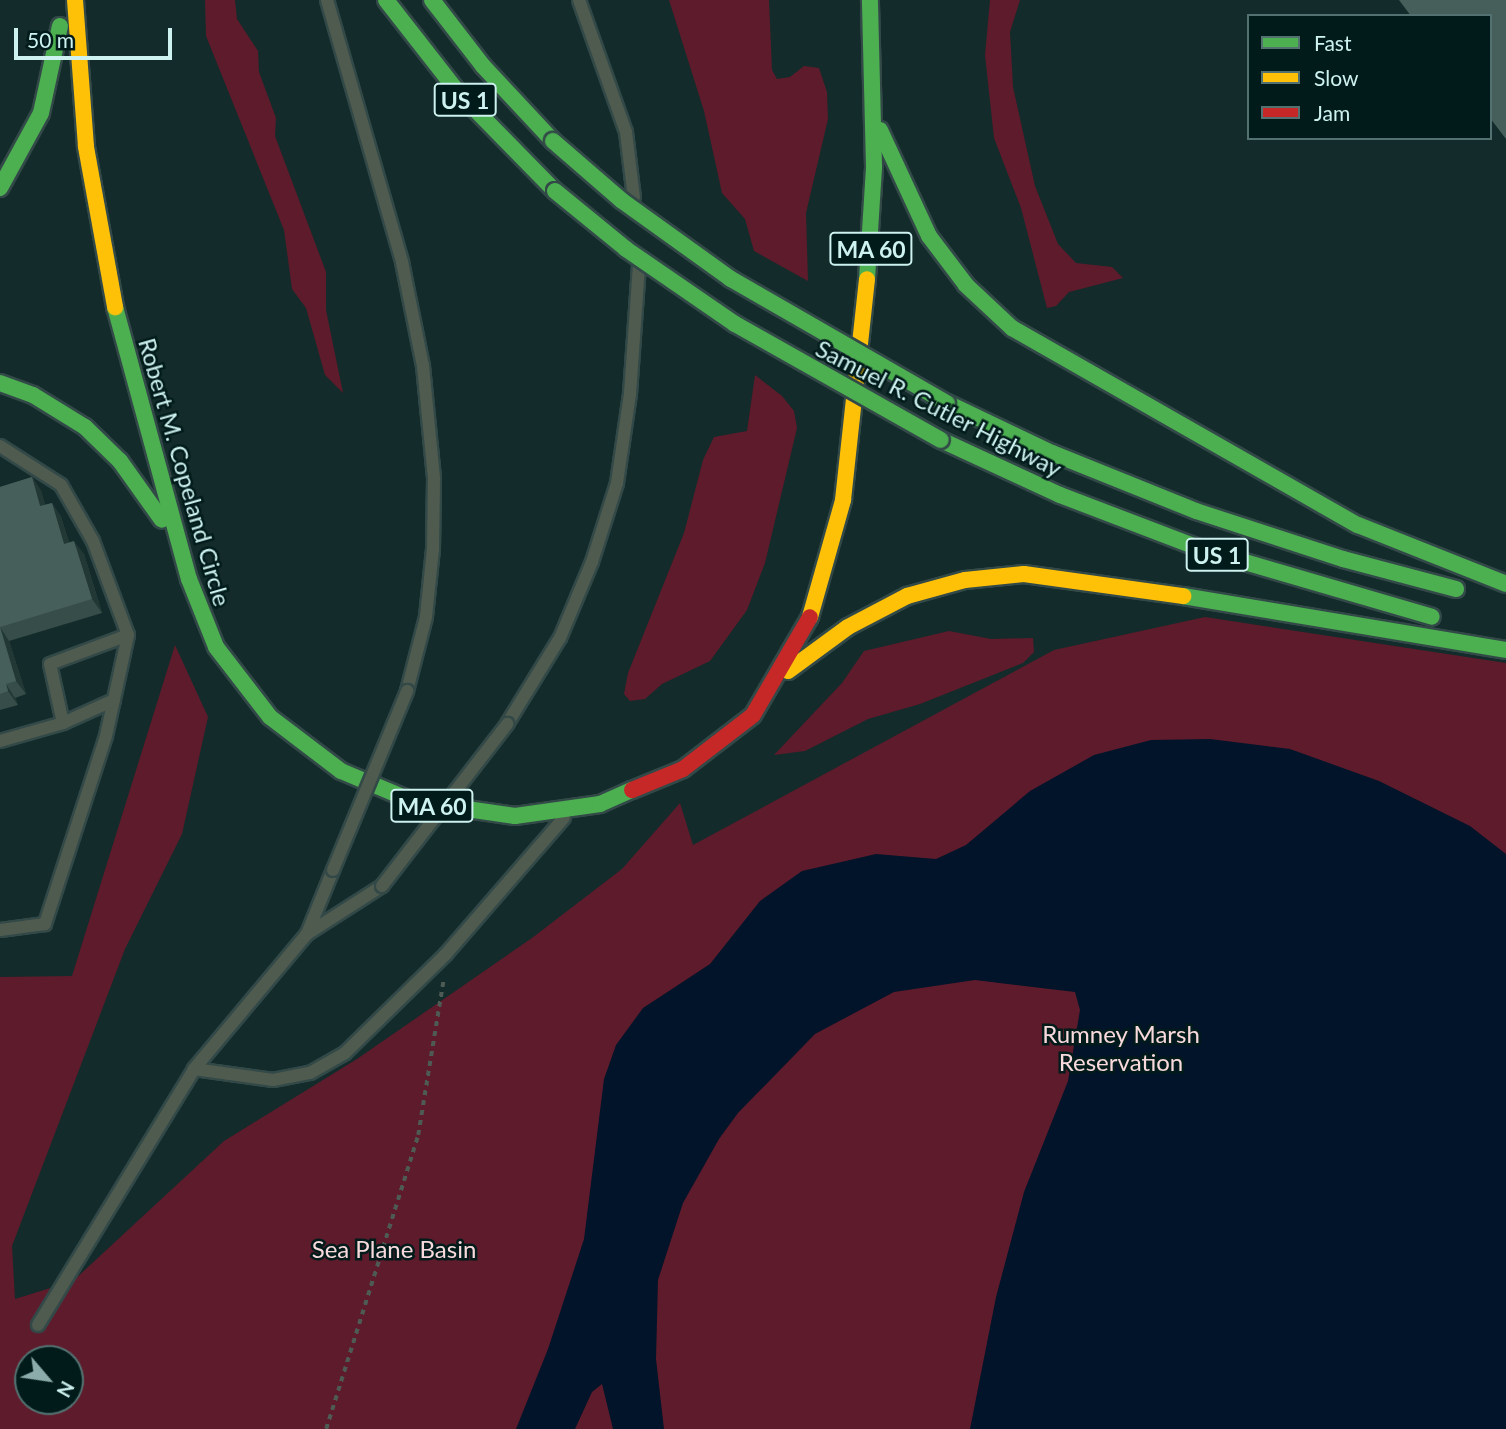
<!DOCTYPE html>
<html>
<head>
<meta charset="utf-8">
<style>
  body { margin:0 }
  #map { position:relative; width:1506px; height:1429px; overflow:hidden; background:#132b2a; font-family:Lato,sans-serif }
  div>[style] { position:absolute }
  .green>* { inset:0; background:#5e1b2b }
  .water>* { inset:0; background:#021429 }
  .path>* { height:3.5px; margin-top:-1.75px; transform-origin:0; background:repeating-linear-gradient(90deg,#4e5b54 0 5px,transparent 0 10px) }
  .roads { filter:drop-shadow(2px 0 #324948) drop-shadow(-2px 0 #324948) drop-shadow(0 2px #324948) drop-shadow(0 -2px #324948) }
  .lane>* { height:12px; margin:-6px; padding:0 6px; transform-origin:6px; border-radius:6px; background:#505b4f }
  .fast>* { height:16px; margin:-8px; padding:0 8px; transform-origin:8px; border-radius:8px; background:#4caf50 }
  .slow>* { height:16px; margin:-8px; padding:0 8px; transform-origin:8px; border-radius:8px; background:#ffc107 }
  .jam>* { height:16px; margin:-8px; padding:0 8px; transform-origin:8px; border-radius:8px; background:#c62828 }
  .bridges { filter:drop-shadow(2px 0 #324948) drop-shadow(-2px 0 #324948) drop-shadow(0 2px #324948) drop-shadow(0 -2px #324948) }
  .lane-bridge>* { height:12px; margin:-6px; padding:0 6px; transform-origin:6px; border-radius:6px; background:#505b4f }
  .fast-bridge>* { height:16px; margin:-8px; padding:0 8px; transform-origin:8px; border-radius:8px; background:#4caf50 }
  .wall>* { inset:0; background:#374d4a }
  .shaded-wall>* { inset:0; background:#223835 }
  .building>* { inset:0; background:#475f5b }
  span { translate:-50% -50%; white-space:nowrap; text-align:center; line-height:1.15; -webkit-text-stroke:5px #001b1a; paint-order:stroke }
  .shield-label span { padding:2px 5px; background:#001b1a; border:2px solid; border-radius:5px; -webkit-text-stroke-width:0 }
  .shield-label { font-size:23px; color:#cdf2f0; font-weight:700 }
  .street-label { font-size:24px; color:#cdf2f0 }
  .park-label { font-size:24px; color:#f8d9dc }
  .legend { position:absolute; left:1247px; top:14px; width:245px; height:126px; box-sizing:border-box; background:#001b1a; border:2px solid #527170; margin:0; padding:9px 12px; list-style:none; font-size:21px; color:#cdf2f0 }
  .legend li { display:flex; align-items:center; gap:14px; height:35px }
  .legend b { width:35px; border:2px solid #527170 }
  .north { position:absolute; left:14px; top:1345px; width:70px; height:70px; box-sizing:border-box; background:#001b1a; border:2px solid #527170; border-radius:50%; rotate:119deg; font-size:19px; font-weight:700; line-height:28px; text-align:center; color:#cdf2f0 }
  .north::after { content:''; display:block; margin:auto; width:24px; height:32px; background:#8cacab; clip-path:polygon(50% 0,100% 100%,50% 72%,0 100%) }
  .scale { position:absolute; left:14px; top:28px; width:158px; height:32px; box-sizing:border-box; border:4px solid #cdf2f0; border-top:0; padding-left:9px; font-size:21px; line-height:24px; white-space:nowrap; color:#cdf2f0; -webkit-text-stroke:5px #001b1a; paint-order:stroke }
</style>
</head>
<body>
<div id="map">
  <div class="green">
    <i style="clip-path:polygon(205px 0,235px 0,237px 19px,258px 51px,259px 72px,276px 118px,275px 136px,326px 272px,326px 310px,343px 393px,325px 375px,306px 308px,292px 289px,284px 230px,206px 36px)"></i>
    <i style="clip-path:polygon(669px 0,769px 0,772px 70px,777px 79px,790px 77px,804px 66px,819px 68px,827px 92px,828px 119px,806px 213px,808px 281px,754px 251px,745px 219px,722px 193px,704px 111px)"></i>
    <i style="clip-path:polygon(990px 0,1020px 0,1010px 32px,1013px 87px,1035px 186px,1058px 244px,1076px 263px,1112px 267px,1123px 278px,1069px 292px,1056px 306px,1047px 308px,1021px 208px,994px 138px,985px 55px)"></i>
    <i style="clip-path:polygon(755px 375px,782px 396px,794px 411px,797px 428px,765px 563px,747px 610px,710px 661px,662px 684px,645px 699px,630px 701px,624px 694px,628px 673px,684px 533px,703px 460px,714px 437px,747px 431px)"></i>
    <i style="clip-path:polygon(evenodd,1205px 617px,1506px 663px,1506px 1429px,0 1429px,0 977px,72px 976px,175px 645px,208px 717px,182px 834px,125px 949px,12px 1246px,15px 1299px,73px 1281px,224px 1141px,357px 1059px,532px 938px,622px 869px,680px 803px,693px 845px,1054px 650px,1205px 617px,28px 1359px,70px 1359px,70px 1401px,28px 1401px,28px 1359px)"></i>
    <i style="clip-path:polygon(949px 631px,991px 639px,1033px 638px,1034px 652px,1023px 663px,920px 704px,868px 719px,805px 751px,774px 755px,842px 683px,864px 651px)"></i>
  </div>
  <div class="water">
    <i style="clip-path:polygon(1210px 739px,1290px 749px,1379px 781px,1470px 826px,1506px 854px,1506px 1429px,970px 1429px,996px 1297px,1024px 1192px,1068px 1081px,1080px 1010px,1075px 992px,975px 980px,894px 992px,815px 1034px,738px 1113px,719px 1139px,683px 1203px,658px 1280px,656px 1359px,664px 1429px,613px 1429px,602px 1384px,592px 1392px,575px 1429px,516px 1429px,548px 1349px,584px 1239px,604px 1079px,616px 1045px,643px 1008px,710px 964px,760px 901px,802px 871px,876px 854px,936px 859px,966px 845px,1030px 791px,1094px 755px,1151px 740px)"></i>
  </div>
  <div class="path">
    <i style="left:326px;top:1429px;width:308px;rotate:-72.6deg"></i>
    <i style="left:418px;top:1135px;width:155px;rotate:-80.7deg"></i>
  </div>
  <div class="roads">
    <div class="lane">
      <i style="left:327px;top:0;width:273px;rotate:74deg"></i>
      <i style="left:402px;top:262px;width:106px;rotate:78.6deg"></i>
      <i style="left:423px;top:366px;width:114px;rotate:84.4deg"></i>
      <i style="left:434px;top:479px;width:70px;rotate:90.8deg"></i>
      <i style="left:433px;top:549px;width:68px;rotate:95.9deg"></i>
      <i style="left:426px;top:617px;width:76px;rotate:104.4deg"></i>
      <i style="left:579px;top:0;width:140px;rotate:70.4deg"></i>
      <i style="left:626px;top:132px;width:66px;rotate:83.1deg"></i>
      <i style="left:0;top:446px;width:72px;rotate:32.6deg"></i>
      <i style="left:61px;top:485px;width:64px;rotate:60.3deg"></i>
      <i style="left:93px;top:541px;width:100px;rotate:69.6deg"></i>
      <i style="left:128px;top:635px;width:103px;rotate:102.3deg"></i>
      <i style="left:106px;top:736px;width:198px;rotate:108deg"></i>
      <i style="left:45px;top:924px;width:45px;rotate:172.4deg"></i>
      <i style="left:63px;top:723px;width:60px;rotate:-102.4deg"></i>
      <i style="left:50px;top:664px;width:83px;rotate:-20.4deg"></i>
      <i style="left:507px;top:724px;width:101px;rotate:-58.4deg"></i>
      <i style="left:560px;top:638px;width:82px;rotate:-67.2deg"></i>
      <i style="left:592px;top:562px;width:83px;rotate:-72.4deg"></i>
      <i style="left:617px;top:483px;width:90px;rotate:-81.7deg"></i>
      <i style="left:630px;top:394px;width:129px;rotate:-86deg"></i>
      <i style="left:0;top:741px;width:66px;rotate:-15.9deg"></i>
      <i style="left:63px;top:723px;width:56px;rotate:-24.3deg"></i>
      <i style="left:307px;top:934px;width:69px;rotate:-67.9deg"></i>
      <i style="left:194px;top:1069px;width:80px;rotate:7.9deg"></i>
      <i style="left:273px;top:1080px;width:38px;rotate:-11deg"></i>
      <i style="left:310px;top:1073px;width:40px;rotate:-29.7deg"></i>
      <i style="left:345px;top:1053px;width:141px;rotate:-44.4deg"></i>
      <i style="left:446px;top:954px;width:180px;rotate:-49.1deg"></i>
      <i style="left:38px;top:1325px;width:300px;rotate:-58.6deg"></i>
      <i style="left:194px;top:1069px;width:176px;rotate:-50.1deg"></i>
      <i style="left:307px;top:934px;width:89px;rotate:-32.6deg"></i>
    </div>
    <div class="fast">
      <i style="left:386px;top:0;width:115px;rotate:52deg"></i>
      <i style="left:457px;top:91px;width:140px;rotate:45.6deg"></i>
      <i style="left:432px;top:0;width:83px;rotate:52.3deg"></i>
      <i style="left:483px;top:66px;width:103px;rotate:47deg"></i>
      <i style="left:880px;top:130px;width:117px;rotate:65.2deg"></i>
      <i style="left:929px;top:236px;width:61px;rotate:52.9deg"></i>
      <i style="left:966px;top:285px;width:63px;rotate:43.1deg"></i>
      <i style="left:1012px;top:328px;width:398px;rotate:29.7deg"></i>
      <i style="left:1358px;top:525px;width:159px;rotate:21.7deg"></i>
      <i style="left:0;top:188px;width:85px;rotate:-61.3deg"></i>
      <i style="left:41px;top:113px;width:89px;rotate:-77.7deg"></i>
      <i style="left:867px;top:279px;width:112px;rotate:-86.4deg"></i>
      <i style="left:874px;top:167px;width:167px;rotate:-91.4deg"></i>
      <i style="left:115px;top:307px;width:282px;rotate:74.8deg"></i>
      <i style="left:189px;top:579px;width:73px;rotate:68.3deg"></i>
      <i style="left:216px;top:647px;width:88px;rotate:52.4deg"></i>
      <i style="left:270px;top:717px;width:89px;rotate:37.3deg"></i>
      <i style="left:341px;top:771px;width:77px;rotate:22.9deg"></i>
      <i style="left:412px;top:801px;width:104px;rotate:8.3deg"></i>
      <i style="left:515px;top:816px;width:86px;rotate:-8deg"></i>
      <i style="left:600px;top:804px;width:35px;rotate:-24deg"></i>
      <i style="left:0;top:383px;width:35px;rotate:20deg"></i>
      <i style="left:33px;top:395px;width:61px;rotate:31.6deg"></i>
      <i style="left:85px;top:427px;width:49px;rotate:44.2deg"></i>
      <i style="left:120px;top:461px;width:72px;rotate:54.6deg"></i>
      <i style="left:947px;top:403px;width:116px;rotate:25.5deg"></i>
      <i style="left:1052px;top:453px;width:155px;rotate:21.9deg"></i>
      <i style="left:1196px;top:511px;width:155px;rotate:18.1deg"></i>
      <i style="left:1343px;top:559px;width:117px;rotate:14.9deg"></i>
      <i style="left:941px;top:440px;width:131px;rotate:24.8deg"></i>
      <i style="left:1060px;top:495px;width:157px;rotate:20.9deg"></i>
      <i style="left:1207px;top:551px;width:234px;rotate:16.3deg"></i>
      <i style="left:1183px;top:596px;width:327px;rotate:9.5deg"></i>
    </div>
    <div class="slow">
      <i style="left:75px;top:0;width:147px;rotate:85.7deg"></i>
      <i style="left:86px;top:147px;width:163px;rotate:79.7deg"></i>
      <i style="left:810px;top:617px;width:122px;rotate:-74.2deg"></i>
      <i style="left:843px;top:500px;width:222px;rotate:-83.8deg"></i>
      <i style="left:788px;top:671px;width:74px;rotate:-36.3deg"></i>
      <i style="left:848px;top:627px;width:67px;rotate:-27.7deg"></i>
      <i style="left:907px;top:596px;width:60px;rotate:-15.4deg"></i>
      <i style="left:965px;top:580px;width:59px;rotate:-5.8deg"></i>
      <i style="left:1024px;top:574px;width:161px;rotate:7.9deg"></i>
    </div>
    <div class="jam">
      <i style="left:632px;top:790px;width:55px;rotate:-22.4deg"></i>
      <i style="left:683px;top:769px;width:88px;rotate:-37.6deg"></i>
      <i style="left:753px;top:715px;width:113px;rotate:-59.8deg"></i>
    </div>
  </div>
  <div class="bridges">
    <div class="lane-bridge">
      <i style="left:333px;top:870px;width:194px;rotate:-67.5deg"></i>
      <i style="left:382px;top:886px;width:205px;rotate:-52.3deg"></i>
    </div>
    <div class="fast-bridge">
      <i style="left:553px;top:141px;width:90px;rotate:40.9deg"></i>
      <i style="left:621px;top:200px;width:135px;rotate:35.7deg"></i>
      <i style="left:731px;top:279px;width:249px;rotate:29.9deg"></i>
      <i style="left:555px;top:191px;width:92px;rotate:39.2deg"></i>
      <i style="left:626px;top:249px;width:132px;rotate:34.5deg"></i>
      <i style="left:735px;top:324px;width:236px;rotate:29.4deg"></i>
    </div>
  </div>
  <div class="wall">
    <i style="clip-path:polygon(32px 477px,41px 491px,45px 505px,52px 503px,61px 517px,69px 542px,84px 554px,102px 613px,9px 641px,26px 694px,15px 698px,18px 705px,0 710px,0 487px)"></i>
  </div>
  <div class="shaded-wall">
    <i style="clip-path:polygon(32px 477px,41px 491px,50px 520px,40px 506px)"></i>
    <i style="clip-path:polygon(52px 503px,61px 517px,74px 558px,64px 544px)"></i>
    <i style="clip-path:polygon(74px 541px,84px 554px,102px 613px,92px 599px)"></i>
    <i style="clip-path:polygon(0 627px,9px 641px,26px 694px,16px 681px)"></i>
    <i style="clip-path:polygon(6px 684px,15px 698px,18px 705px,8px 691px)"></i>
  </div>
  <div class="building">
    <i style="clip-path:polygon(1399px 0,1506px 0,1506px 139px,1490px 118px,1490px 16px,1411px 16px)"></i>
    <i style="clip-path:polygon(32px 477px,40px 506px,52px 503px,64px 544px,74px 541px,92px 599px,0 627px,0 487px)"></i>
    <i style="clip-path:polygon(0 627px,16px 681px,6px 684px,8px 691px,0 694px)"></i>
  </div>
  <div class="shield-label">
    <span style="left:465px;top:100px">US 1</span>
    <span style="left:871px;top:249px">MA 60</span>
    <span style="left:1217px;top:555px">US 1</span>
    <span style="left:432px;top:806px">MA 60</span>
  </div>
  <div class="street-label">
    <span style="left:939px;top:408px;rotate:27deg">Samuel R. Cutler Highway</span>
    <span style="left:185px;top:472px;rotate:74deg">Robert M. Copeland Circle</span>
  </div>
  <div class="park-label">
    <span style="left:1121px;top:1048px">Rumney Marsh<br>Reservation</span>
    <span style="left:394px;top:1249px">Sea Plane Basin</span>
  </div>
  <ul class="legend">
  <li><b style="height:9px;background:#4caf50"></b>Fast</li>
  <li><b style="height:9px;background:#ffc107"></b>Slow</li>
  <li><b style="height:9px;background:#c62828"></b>Jam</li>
  </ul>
  <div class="north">N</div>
  <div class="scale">50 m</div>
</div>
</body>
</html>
